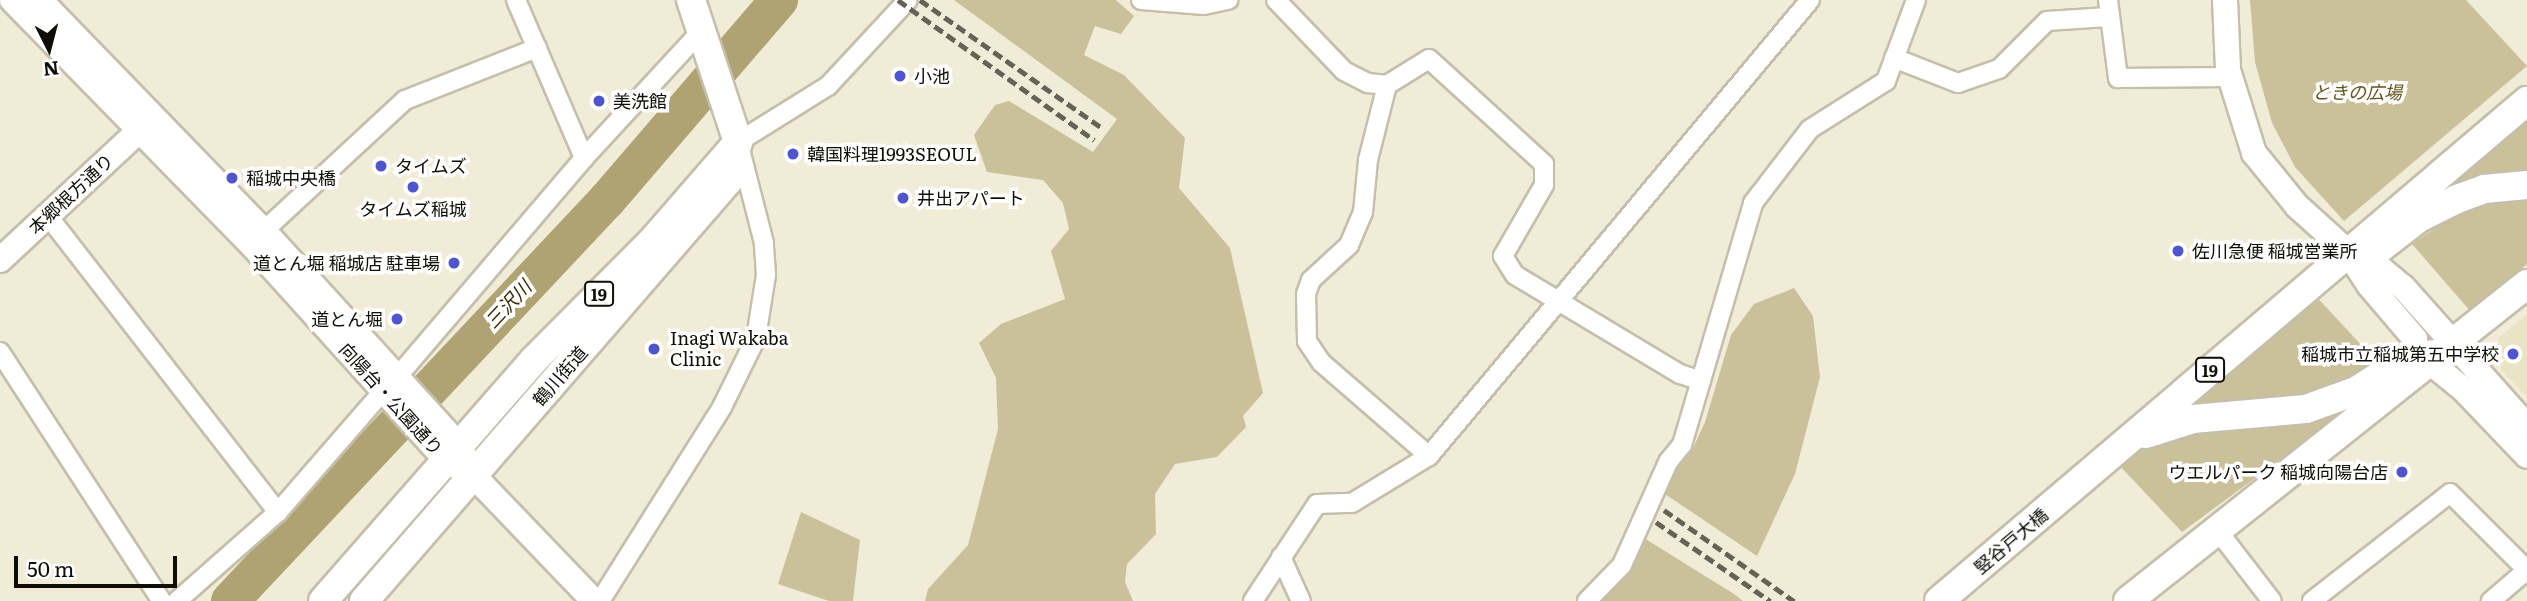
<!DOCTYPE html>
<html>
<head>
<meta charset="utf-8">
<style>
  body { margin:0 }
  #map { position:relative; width:2527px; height:601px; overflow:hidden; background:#f1ecd7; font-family:Literata,"Noto Sans JP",serif }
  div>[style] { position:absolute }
  .built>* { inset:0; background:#eae4c7 }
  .green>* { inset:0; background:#cac19b }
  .river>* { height:38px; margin:-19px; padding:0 19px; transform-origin:19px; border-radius:19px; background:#afa373 }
  .roads { filter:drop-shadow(2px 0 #c4bfab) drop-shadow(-2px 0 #c4bfab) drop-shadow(0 2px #c4bfab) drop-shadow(0 -2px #c4bfab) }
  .street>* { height:18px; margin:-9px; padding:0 9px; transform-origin:9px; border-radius:9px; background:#fff }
  .secondary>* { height:24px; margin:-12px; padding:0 12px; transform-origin:12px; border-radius:12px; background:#fff }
  .primary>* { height:28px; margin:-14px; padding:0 14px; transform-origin:14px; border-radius:14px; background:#fff }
  .rail>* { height:5px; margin-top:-2.5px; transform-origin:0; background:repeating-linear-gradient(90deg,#656256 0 10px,transparent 0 15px) }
  .dots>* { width:19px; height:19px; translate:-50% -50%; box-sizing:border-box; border:4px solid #fff; border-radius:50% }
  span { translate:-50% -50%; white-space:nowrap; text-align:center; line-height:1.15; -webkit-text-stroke:7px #fff; paint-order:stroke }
  .shield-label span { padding:2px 5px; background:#fff; border:2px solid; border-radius:5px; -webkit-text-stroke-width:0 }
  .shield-label { font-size:16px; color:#0f0d07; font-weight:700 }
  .poi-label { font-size:18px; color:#0f0d07 }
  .left { translate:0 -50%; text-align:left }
  .right { translate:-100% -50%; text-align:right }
  .park-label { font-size:18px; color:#63551c; font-style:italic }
  .street-label { font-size:18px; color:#0f0d07 }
  .water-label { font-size:19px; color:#342b02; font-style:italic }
  .north { position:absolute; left:14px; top:14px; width:70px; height:70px; -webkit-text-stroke:5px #fff; paint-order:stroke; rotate:174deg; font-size:19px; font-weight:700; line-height:28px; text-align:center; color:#0f0d07 }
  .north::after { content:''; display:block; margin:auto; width:24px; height:32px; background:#0f0d07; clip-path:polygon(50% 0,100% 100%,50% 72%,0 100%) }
  .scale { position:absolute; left:14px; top:556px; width:163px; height:32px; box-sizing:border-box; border:4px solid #0f0d07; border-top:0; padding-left:9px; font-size:21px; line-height:24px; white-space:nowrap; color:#0f0d07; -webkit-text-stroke:5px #fff; paint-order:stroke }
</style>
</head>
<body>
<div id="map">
  <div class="built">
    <i style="clip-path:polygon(2527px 314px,2527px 397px,2501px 370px,2498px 338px)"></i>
  </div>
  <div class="green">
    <i style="clip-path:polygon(954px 0,1116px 0,1134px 16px,1121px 34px,1095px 26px,1084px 55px,1124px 75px,1185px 138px,1179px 188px,1230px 248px,1263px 393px,1243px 416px,1246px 427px,1217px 457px,1175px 464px,1155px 494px,1156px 534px,1127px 564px,1125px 582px,1133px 601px,925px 601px,928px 589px,968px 545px,998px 429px,996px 378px,979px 343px,1001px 324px,1065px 299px,1051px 251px,1069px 229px,1063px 203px,1043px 180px,987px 172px,974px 135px,995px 105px,1009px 101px,1093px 152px,1117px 119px)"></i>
    <i style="clip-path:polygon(2250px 0,2466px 0,2527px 66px,2344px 221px,2295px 167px,2272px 123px,2255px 62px)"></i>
    <i style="clip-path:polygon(2527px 117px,2527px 176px,2430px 200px)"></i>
    <i style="clip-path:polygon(2507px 199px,2527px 199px,2527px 264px,2472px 313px,2412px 244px,2457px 213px)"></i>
    <i style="clip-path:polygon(1794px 288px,1813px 316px,1820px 377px,1795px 474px,1757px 556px,1662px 492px,1670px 468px,1693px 448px,1705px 422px,1731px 335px,1754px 304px)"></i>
    <i style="clip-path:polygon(2312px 292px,2378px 363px,2340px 387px,2295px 402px,2176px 410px)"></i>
    <i style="clip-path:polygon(2357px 403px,2182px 532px,2119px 465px,2148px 443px,2182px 430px)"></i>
    <i style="clip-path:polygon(801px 512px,860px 540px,853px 601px,829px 601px,778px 584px)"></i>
    <i style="clip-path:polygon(1644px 538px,1734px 594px,1743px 601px,1601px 601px,1627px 574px)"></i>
  </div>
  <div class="river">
    <i style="left:230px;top:601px;width:550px;rotate:-46.77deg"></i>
    <i style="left:607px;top:200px;width:264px;rotate:-49.3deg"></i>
  </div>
  <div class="roads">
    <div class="street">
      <i style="left:516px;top:0;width:172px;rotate:66.7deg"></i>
      <i style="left:1141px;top:0;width:63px;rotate:4.5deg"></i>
      <i style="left:1204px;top:5px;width:25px;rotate:-12deg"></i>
      <i style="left:1276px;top:0;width:98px;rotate:46.2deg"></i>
      <i style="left:1344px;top:71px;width:27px;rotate:27deg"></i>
      <i style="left:1368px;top:83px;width:19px;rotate:6deg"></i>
      <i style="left:2108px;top:0;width:79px;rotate:82.7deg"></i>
      <i style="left:2118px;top:78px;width:112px;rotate:-0.5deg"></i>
      <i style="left:1894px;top:58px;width:69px;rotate:21.3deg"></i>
      <i style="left:1958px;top:83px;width:43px;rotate:-18.9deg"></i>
      <i style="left:1999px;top:69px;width:68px;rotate:-45deg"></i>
      <i style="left:2047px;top:21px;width:61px;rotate:-3.8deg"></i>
      <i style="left:48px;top:216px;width:375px;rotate:52.2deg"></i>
      <i style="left:256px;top:238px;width:203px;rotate:-42.8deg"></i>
      <i style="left:405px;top:100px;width:142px;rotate:-21.5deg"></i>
      <i style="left:0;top:352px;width:297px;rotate:57deg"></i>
      <i style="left:398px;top:376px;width:287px;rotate:-49.5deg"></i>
      <i style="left:584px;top:158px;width:173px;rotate:-47.3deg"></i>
      <i style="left:1429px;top:456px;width:143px;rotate:-139deg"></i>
      <i style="left:1321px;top:362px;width:25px;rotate:-124deg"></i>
      <i style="left:1307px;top:341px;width:47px;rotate:-91.2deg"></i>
      <i style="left:1306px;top:294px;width:15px;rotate:-70deg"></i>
      <i style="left:1311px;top:280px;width:52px;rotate:-42.6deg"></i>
      <i style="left:1349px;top:245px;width:36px;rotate:-67deg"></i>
      <i style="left:1363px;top:212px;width:52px;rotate:-84.5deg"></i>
      <i style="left:1368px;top:160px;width:77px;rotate:-75.8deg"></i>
      <i style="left:1387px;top:85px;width:49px;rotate:-31.8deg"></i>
      <i style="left:1429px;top:59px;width:156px;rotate:42.4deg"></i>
      <i style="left:1544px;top:164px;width:21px;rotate:90deg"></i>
      <i style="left:1544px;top:185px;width:82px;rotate:120deg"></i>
      <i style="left:1503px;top:256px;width:22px;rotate:58deg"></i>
      <i style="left:1515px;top:275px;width:192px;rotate:31deg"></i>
      <i style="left:1680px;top:374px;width:22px;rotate:18deg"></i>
      <i style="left:2218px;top:531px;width:88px;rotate:52.4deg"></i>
      <i style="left:1281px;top:557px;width:48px;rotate:65.6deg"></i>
      <i style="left:177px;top:601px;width:135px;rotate:-41.4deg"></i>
      <i style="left:278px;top:512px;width:162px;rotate:-49deg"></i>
      <i style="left:600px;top:601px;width:229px;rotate:-57.8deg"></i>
      <i style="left:722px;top:407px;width:77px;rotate:-63.8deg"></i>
      <i style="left:756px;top:338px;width:64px;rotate:-81deg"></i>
      <i style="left:766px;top:275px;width:32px;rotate:-94deg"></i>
      <i style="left:764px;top:243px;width:104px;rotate:-104.4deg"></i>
      <i style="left:738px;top:142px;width:106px;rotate:-31.9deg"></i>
      <i style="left:828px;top:86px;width:117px;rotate:-47.1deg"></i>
      <i style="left:1253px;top:601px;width:116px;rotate:-56.6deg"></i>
      <i style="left:1317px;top:504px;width:35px;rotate:-2deg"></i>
      <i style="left:1352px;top:503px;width:90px;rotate:-31.4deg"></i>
      <i style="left:1429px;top:456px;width:594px;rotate:-50.12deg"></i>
      <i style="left:1587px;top:601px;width:50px;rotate:-45.8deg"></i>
      <i style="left:1622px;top:565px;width:113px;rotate:-65.9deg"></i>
      <i style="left:1668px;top:462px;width:22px;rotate:-51deg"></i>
      <i style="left:1682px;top:445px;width:252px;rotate:-73.6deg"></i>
      <i style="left:1753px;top:203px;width:93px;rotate:-52.4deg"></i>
      <i style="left:1810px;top:129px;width:90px;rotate:-32.3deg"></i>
      <i style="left:1886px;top:81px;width:86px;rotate:-69.7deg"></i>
      <i style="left:2312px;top:601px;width:175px;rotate:-38deg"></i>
      <i style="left:2450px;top:493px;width:109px;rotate:45deg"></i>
      <i style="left:2527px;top:570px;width:48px;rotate:139.3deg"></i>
    </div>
    <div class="secondary">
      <i style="left:12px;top:0;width:340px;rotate:45.6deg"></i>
      <i style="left:250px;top:243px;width:292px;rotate:47.9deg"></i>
      <i style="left:446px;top:460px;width:17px;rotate:31deg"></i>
      <i style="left:40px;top:0;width:322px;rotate:45.9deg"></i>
      <i style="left:264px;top:231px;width:290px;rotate:47.7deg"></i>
      <i style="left:459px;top:445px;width:34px;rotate:64deg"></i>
      <i style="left:474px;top:476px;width:173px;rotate:46.2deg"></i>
      <i style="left:2225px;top:0;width:70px;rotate:87.5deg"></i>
      <i style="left:2228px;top:70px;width:87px;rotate:72.6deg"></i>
      <i style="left:2254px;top:153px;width:68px;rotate:50.9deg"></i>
      <i style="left:2297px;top:206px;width:67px;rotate:42deg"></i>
      <i style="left:2347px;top:251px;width:40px;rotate:57.1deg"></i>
      <i style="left:2369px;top:285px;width:71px;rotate:49.6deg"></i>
      <i style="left:2415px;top:339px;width:34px;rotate:85deg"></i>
      <i style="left:2347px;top:251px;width:30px;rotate:24deg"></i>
      <i style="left:2374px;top:263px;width:38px;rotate:40deg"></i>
      <i style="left:2403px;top:287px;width:186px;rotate:48.3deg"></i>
      <i style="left:0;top:260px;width:192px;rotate:-42.9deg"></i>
      <i style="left:2415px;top:350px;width:63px;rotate:39.2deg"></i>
      <i style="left:2464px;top:390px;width:91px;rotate:46.3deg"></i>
    </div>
    <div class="primary">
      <i style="left:2351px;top:255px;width:29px;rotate:-12deg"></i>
      <i style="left:2379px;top:249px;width:51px;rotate:-37.8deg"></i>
      <i style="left:2419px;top:218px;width:42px;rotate:-26.6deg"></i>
      <i style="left:2457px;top:199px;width:29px;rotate:-20deg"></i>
      <i style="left:2484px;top:189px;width:43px;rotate:-5.3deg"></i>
      <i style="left:2146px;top:434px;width:49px;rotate:-17.7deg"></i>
      <i style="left:2193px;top:419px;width:113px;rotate:-5.1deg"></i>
      <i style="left:2306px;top:409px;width:53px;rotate:-19.8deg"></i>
      <i style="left:2356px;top:391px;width:64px;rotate:-32.9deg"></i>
      <i style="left:2410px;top:356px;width:31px;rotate:-4deg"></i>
      <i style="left:323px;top:601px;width:320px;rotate:-48.8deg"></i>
      <i style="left:534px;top:360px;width:172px;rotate:-45.2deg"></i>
      <i style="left:655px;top:238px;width:118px;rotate:-49.1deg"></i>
      <i style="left:364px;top:601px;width:556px;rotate:-49.09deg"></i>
      <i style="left:728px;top:181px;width:40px;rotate:-75.6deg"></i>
      <i style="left:738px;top:142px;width:150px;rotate:-108.3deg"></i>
      <i style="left:1939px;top:601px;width:772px;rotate:-40.38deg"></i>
      <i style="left:2128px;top:601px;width:510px;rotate:-38.47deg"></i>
    </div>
  </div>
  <div class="rail">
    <i style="left:898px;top:0;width:241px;rotate:35.5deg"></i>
    <i style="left:920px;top:0;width:223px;rotate:35.1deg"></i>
    <i style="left:1664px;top:510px;width:159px;rotate:35deg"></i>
    <i style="left:1656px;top:522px;width:139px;rotate:34.7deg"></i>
  </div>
  <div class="dots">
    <i style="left:900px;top:76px;background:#4f55cc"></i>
    <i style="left:599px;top:101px;background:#4f55cc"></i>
    <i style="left:793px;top:154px;background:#4f55cc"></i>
    <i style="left:381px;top:166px;background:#4f55cc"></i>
    <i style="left:232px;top:178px;background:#4f55cc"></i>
    <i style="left:413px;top:187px;background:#4f55cc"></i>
    <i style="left:903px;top:198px;background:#4f55cc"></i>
    <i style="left:2178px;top:251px;background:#4f55cc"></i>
    <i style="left:454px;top:263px;background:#4f55cc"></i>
    <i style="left:397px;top:319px;background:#4f55cc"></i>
    <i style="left:654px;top:349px;background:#4f55cc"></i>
    <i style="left:2513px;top:354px;background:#4f55cc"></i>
    <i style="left:2402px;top:472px;background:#4f55cc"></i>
  </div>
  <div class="shield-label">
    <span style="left:599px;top:294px">19</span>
    <span style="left:2210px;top:370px">19</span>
  </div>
  <div class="poi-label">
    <span class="left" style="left:914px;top:76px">小池</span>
    <span class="left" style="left:613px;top:101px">美洗館</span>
    <span class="left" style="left:807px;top:154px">韓国料理1993SEOUL</span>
    <span class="left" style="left:395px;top:166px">タイムズ</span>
    <span class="left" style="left:246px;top:178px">稲城中央橋</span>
    <span class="left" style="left:917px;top:198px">井出アパート</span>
    <span style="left:413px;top:209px">タイムズ稲城</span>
    <span class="left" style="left:2192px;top:251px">佐川急便 稲城営業所</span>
    <span class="right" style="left:440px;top:263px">道とん堀 稲城店 駐車場</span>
    <span class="right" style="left:383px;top:319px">道とん堀</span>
    <span class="left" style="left:670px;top:349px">Inagi Wakaba<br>Clinic</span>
    <span class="right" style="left:2499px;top:354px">稲城市立稲城第五中学校</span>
    <span class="right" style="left:2388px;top:472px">ウエルパーク 稲城向陽台店</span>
  </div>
  <div class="park-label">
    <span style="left:2357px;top:92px">ときの広場</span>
  </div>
  <div class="street-label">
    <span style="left:71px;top:194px;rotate:-43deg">本郷根方通り</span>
    <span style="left:560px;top:376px;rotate:-49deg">鶴川街道</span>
    <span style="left:391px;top:399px;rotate:48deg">向陽台・公園通り</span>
    <span style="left:2011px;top:541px;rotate:-40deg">竪谷戸大橋</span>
  </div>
  <div class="water-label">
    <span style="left:508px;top:304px;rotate:-47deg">三沢川</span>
  </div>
  <div class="north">N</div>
  <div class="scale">50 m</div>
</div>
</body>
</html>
